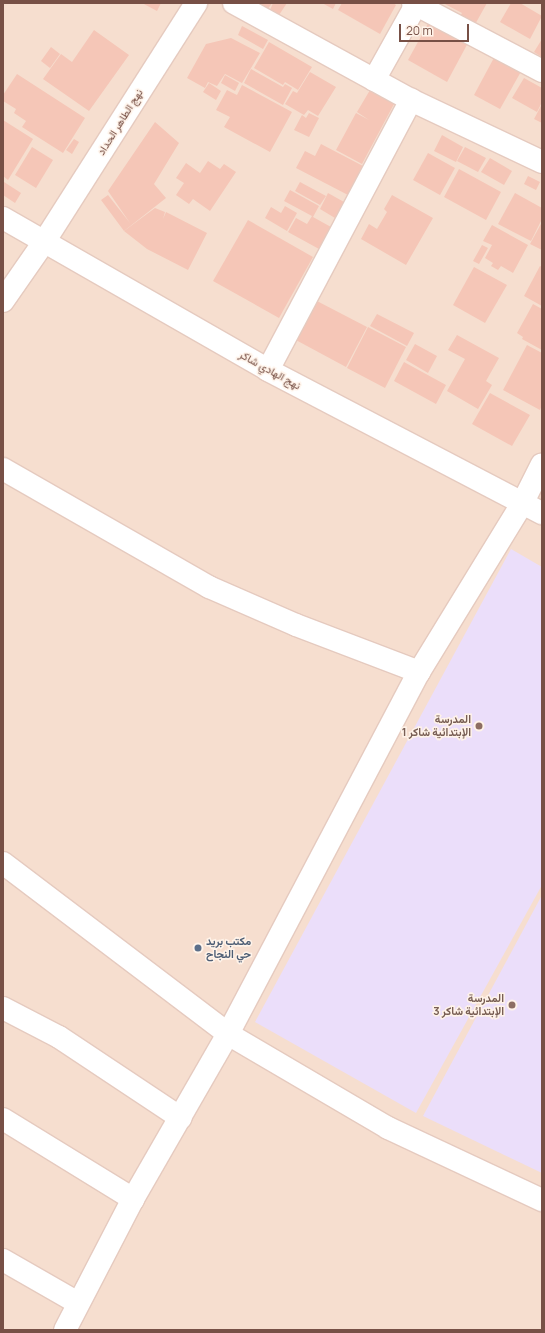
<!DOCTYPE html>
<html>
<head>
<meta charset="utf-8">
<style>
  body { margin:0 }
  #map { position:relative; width:545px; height:1333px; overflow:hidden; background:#feeee1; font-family:Manrope,Vazirmatn,sans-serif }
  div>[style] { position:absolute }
  .residential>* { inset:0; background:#f6decf }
  .education>* { inset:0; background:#ebdefa }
  .building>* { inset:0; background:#f5c6b7 }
  .roads { filter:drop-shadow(1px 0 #e5cabf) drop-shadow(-1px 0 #e5cabf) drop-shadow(0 1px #e5cabf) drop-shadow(0 -1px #e5cabf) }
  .minor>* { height:22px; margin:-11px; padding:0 11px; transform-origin:11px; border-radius:11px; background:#fff }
  .dots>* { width:11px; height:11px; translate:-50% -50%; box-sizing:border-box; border:2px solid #fff3e9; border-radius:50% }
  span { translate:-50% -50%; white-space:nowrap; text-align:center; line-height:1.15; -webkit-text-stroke:3px #fff3e9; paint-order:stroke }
  .street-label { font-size:11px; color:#775046 }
  .education-label { font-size:11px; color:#785e54; font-weight:700 }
  .right { translate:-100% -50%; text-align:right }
  .service-label { font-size:11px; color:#4e5e75; font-weight:700 }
  .left { translate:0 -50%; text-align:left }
  .frame { position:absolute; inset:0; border:4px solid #775046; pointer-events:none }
  .scale { position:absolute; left:399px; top:24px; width:70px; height:18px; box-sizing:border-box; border:2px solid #775046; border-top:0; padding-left:5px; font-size:12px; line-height:14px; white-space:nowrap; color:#775046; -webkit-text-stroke:3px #fff3e9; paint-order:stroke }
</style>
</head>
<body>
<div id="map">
  <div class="residential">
    <i style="clip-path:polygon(3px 3px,542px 3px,542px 1330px,3px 1330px)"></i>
  </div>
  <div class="education">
    <i style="clip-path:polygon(511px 549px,542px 567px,542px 885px,416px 1113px,255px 1022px)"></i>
    <i style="clip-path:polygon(542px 895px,542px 1173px,423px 1116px)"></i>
  </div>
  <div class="building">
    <i style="clip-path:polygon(142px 3px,161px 3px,157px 11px)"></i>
    <i style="clip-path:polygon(258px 3px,272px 3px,268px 9px)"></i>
    <i style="clip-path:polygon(273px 3px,287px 3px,279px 15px,270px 10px)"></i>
    <i style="clip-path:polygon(322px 3px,336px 3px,333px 9px)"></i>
    <i style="clip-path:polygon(342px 3px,393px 3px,396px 5px,380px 34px,338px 10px)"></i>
    <i style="clip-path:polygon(443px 3px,487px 3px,473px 28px,458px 20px,462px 13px)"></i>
    <i style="clip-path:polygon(511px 3px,520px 3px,542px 16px,530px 39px,500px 22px)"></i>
    <i style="clip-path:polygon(430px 20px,469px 41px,447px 82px,408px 60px)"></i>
    <i style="clip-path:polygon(242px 26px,268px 40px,263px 49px,238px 35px)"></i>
    <i style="clip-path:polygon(94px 30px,129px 55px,89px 111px,43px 79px,61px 54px,72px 62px)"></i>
    <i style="clip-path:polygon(231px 38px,260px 53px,242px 83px,225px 74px,217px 86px,208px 82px,205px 88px,187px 78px,206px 44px)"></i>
    <i style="clip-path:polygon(542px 39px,542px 57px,534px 52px)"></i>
    <i style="clip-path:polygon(269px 42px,312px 67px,298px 90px,285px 82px,283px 85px,254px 68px)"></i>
    <i style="clip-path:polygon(51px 47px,60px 54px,50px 68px,41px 61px)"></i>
    <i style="clip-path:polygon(496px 54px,523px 68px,500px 109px,474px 95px)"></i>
    <i style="clip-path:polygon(251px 69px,283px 87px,285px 84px,292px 88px,283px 105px,244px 83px)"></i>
    <i style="clip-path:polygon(310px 72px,336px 87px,318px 116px,308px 110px,304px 115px,285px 104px,293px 91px,297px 93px)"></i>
    <i style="clip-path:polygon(17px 74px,85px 118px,63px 153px,22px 127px,26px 121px,14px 113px,16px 109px,3px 101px,3px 95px)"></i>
    <i style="clip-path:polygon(225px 75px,239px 83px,235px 91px,221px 83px)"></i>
    <i style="clip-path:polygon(524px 78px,542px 88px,542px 102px,537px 112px,512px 98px)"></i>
    <i style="clip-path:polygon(209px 83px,221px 91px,216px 100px,203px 92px)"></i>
    <i style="clip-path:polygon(242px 85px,292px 112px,270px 152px,224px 127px,230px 117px,216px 110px,227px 90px,237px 95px)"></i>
    <i style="clip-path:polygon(370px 90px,394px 104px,362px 164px,336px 150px,356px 113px,369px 120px,357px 112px)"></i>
    <i style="clip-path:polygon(542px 104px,542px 123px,534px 119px)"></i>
    <i style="clip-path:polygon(309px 113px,319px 118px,309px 137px,294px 130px,302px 115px,306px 118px)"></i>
    <i style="clip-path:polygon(3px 120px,33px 139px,8px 180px,3px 176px)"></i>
    <i style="clip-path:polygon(155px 122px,179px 143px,154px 184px,166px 198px,124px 231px,101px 200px,108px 195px,130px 223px,108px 191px)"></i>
    <i style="clip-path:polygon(442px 135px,463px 147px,456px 162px,434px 151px)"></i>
    <i style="clip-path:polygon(74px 139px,79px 142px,72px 154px,66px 150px)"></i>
    <i style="clip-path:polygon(321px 144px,363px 166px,348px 195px,296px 168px,305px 151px,315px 156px)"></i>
    <i style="clip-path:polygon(32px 147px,53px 160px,36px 188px,15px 175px)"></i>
    <i style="clip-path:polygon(465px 147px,486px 158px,478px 172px,457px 161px)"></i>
    <i style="clip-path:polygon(428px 153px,455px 168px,440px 195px,413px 180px)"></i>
    <i style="clip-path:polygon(490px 158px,512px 171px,504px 185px,481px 172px)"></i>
    <i style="clip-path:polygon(208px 161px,220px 169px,224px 164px,236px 172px,210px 211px,193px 199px,189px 204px,176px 195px,184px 183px,176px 178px,186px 163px,200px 173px)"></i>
    <i style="clip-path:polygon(459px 169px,501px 192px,486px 220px,444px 197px)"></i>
    <i style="clip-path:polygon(528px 176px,540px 182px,536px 190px,524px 184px)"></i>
    <i style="clip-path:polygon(4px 182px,21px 193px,15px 203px,3px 195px)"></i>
    <i style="clip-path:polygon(300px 182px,326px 196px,320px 205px,295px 191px)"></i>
    <i style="clip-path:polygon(290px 190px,319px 206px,313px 217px,331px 227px,319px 249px,288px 232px,296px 218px,307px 224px,312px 216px,284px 201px)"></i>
    <i style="clip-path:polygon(328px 193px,344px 202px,335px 218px,320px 209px)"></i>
    <i style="clip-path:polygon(515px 193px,542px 208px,542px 219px,531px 241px,498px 224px)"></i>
    <i style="clip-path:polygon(392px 195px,433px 218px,406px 265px,361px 239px,369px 224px,377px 229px,387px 212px,384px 209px)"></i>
    <i style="clip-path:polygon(285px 206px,297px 213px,287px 231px,265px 218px,271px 207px,281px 213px)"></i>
    <i style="clip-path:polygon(155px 208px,165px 212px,163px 219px,166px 212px,207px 233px,188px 270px,147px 249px,124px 231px)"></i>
    <i style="clip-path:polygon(248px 220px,313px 257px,279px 318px,213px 281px)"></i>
    <i style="clip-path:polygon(542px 222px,542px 250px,530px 244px)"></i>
    <i style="clip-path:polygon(492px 225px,528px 245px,513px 273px,501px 266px,498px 270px,491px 266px,493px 263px,485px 258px,492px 245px,483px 241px)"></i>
    <i style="clip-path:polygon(482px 245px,488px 248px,479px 264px,473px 261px)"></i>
    <i style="clip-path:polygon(540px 266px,542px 267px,542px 306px,524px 296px)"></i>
    <i style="clip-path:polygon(474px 267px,507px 285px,485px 323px,453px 305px)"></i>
    <i style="clip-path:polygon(315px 300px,367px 327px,346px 367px,294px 339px)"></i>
    <i style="clip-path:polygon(533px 304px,542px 309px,542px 350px,522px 339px,523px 337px,517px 333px)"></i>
    <i style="clip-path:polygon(377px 314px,414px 333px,407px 346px,370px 326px)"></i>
    <i style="clip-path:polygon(368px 327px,406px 347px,385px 388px,347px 368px)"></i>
    <i style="clip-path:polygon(457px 335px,499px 358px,486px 381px,492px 385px,478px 409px,447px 391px,465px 359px,448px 350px)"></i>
    <i style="clip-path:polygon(415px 344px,437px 356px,428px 373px,406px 360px)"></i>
    <i style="clip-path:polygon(527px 345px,542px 353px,542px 405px,540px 410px,503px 390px)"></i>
    <i style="clip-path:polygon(404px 362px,446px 385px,436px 404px,394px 381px)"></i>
    <i style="clip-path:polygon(490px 393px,530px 415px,512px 446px,472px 424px)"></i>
  </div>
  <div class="roads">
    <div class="minor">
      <i style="left:234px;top:3px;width:202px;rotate:28.7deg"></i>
      <i style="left:411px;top:100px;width:145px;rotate:25.3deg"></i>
      <i style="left:413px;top:3px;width:146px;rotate:27.8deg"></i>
      <i style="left:374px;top:80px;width:86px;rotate:-60.8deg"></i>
      <i style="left:3px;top:218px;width:305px;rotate:29.8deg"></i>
      <i style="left:268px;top:370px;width:309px;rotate:27.6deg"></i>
      <i style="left:3px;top:301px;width:72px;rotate:-55.2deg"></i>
      <i style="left:44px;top:242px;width:283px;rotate:-57.5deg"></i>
      <i style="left:268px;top:370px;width:306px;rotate:-62.1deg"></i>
      <i style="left:3px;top:469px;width:237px;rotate:29.8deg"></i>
      <i style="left:209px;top:587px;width:95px;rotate:23.6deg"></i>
      <i style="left:296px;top:625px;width:132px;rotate:20.9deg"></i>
      <i style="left:3px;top:863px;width:283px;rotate:37.2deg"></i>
      <i style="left:228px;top:1034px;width:186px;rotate:30.4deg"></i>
      <i style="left:388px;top:1128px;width:170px;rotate:25.1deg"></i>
      <i style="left:3px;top:1008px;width:63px;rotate:27.4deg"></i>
      <i style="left:59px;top:1037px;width:146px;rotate:33.6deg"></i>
      <i style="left:3px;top:1119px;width:153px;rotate:31.6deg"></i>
      <i style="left:3px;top:1260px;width:86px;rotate:29.8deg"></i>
      <i style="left:65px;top:1330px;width:148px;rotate:-62.6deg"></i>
      <i style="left:133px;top:1199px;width:190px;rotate:-60.1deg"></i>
      <i style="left:228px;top:1034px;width:409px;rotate:-62.2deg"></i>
      <i style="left:419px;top:672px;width:199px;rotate:-58.5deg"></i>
      <i style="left:523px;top:502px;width:42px;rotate:-63.4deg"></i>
    </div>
  </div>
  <div class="dots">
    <i style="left:479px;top:726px;background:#8d6e63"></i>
    <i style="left:198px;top:948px;background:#5c6f8a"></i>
    <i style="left:512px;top:1005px;background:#8d6e63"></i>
  </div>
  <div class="street-label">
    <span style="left:120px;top:122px;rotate:-58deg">نهج الطاهر الحداد</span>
    <span style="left:270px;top:370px;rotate:29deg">نهج الهادي شاكر</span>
  </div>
  <div class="education-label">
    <span class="right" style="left:471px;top:726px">المدرسة<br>الإبتدائية شاكر 1</span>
    <span class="right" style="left:504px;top:1005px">المدرسة<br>الإبتدائية شاكر 3</span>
  </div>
  <div class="service-label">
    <span class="left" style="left:206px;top:948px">مكتب بريد<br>حي النجاح</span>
  </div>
  <div class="frame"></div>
  <div class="scale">20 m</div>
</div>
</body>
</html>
